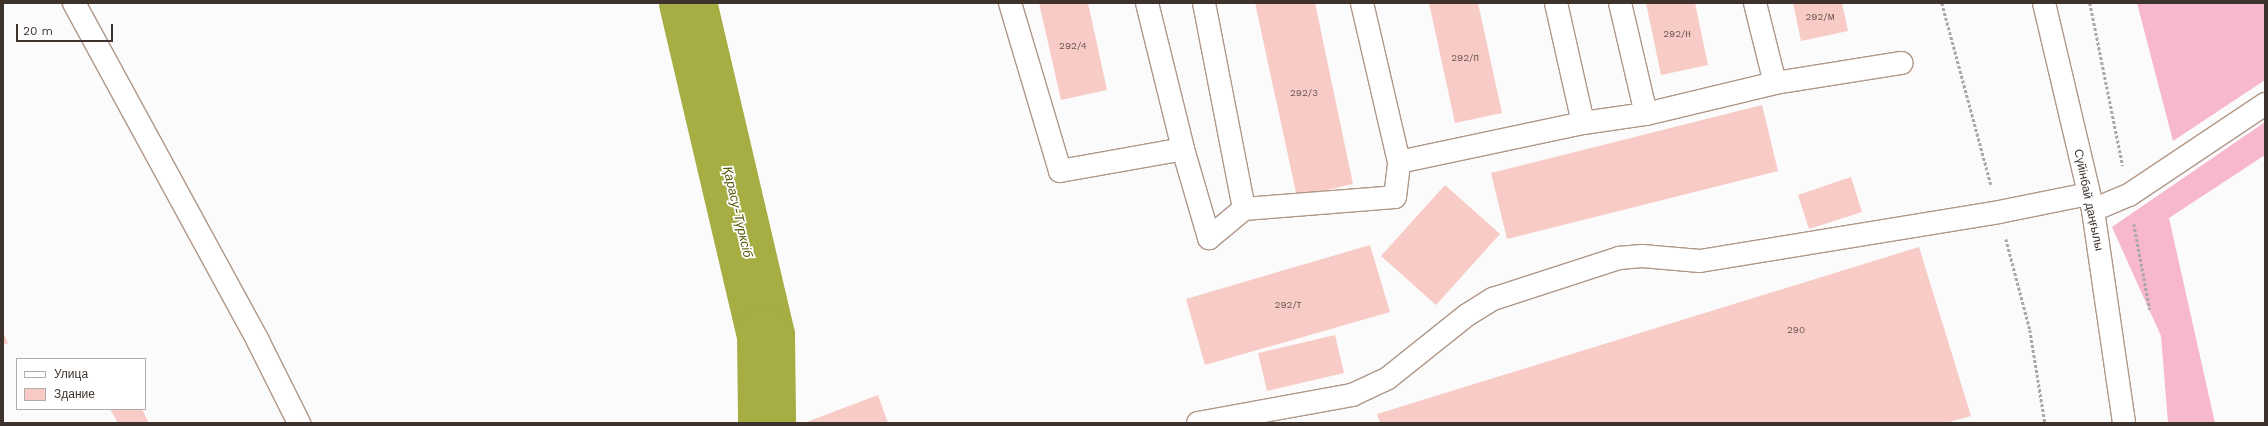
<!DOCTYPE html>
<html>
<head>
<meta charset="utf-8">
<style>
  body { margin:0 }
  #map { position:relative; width:2268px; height:426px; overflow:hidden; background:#fbfbfb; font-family:"Work Sans",sans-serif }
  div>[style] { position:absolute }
  .forest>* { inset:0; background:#f7b7cd }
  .river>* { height:58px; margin:-29px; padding:0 29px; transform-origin:29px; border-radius:29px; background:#a5ad43 }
  .building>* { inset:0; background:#f8cbc6 }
  .path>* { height:2.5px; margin-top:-1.25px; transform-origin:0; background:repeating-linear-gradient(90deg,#aca7a5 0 3px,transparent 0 5px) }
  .roads { filter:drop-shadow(1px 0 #af9788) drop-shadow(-1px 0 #af9788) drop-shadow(0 1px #af9788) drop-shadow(0 -1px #af9788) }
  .minor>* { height:22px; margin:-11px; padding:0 11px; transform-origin:11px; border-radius:11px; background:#fff }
  .major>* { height:22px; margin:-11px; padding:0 11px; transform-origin:11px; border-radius:11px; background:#fff }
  span { translate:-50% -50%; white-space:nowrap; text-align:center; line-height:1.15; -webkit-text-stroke:3.5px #fff; paint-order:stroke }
  .number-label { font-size:10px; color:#6c5952 }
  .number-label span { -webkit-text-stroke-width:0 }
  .street-label { font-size:12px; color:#3d332c }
  .water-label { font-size:13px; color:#535806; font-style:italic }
  .frame { position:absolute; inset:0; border:4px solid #3d332c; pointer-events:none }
  .legend { position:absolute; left:16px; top:358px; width:130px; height:52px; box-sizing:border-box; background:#fff; border:1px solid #b1adab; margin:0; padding:5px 7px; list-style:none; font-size:12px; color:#3d332c }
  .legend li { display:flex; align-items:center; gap:8px; height:20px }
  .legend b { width:20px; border:1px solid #b1adab }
  .scale { position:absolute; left:16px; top:24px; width:97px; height:18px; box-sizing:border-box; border:2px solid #3d332c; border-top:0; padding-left:5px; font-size:12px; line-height:14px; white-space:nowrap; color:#3d332c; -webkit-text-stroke:3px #fff; paint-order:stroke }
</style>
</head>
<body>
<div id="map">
  <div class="forest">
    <i style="clip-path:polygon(2137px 3px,2265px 3px,2265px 80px,2173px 141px)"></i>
    <i style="clip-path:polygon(2265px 122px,2265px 155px,2169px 218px,2215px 423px,2168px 423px,2161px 336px,2112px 227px)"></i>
  </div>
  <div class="river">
    <i style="left:688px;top:3px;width:342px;rotate:76.8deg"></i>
    <i style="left:766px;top:336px;width:87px;rotate:89.3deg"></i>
  </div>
  <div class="building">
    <i style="clip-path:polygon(1039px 3px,1088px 3px,1107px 90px,1061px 100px)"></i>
    <i style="clip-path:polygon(1255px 3px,1315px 3px,1353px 184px,1297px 197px)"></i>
    <i style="clip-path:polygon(1429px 3px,1478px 3px,1502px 113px,1455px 123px)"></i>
    <i style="clip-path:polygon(1646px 3px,1695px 3px,1708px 65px,1661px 75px)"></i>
    <i style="clip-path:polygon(1793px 3px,1842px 3px,1848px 31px,1801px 41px)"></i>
    <i style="clip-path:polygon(1762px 105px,1778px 171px,1507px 239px,1491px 173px)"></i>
    <i style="clip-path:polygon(1851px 177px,1862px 212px,1809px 229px,1798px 195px)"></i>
    <i style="clip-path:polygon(1445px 185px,1500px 234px,1436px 305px,1381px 256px)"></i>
    <i style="clip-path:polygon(1370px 245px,1390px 312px,1205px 365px,1186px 299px)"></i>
    <i style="clip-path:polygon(1919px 247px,1971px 416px,1946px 423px,1380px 423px,1377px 414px)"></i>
    <i style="clip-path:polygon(3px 332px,8px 343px,3px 345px)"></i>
    <i style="clip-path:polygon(1335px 335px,1344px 373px,1267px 391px,1258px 353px)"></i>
    <i style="clip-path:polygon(878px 395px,888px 423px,804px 423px)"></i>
    <i style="clip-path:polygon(110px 409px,142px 409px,149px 423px,118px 423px)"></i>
  </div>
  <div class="path">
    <i style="left:1942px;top:3px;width:188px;rotate:74.9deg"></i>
    <i style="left:2090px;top:3px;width:166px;rotate:78.6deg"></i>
    <i style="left:2134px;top:224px;width:87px;rotate:79.5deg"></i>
    <i style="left:2006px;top:239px;width:94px;rotate:75.2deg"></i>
    <i style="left:2030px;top:330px;width:94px;rotate:80.8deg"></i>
  </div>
  <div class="roads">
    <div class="minor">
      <i style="left:74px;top:3px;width:385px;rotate:61.4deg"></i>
      <i style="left:258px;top:341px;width:92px;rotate:63.4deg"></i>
      <i style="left:1010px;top:3px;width:175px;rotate:73.4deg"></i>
      <i style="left:1060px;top:171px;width:125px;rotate:-10.1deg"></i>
      <i style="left:1183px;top:149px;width:93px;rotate:73.7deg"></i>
      <i style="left:1209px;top:238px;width:45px;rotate:-39.6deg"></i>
      <i style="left:1244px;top:209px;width:151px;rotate:-4.5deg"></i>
      <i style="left:1395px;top:197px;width:35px;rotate:-83deg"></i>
      <i style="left:1399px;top:162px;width:188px;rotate:-12deg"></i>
      <i style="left:1583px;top:123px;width:64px;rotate:-8.1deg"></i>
      <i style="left:1646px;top:114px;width:133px;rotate:-13.5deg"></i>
      <i style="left:1775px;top:83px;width:128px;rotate:-9deg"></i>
      <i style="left:1147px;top:3px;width:150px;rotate:76.1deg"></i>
      <i style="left:1204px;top:3px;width:210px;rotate:79deg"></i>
      <i style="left:1362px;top:3px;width:163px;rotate:76.9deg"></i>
      <i style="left:1556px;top:3px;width:123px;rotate:77.3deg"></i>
      <i style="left:1620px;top:3px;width:114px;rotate:76.8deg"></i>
      <i style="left:1755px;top:3px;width:82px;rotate:76deg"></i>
      <i style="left:2093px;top:210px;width:39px;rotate:-23deg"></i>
      <i style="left:2129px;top:195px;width:164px;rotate:-33.8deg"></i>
      <i style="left:1198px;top:423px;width:157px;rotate:-10.3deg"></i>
      <i style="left:1352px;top:395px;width:40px;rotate:-25deg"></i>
      <i style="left:1388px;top:378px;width:101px;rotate:-38.6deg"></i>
      <i style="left:1467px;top:315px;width:31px;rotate:-32deg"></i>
      <i style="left:1493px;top:299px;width:133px;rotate:-18deg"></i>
      <i style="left:1619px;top:258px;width:23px;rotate:-5deg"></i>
      <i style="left:1642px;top:256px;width:58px;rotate:4.9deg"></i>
      <i style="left:1700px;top:261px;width:303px;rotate:-9.3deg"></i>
      <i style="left:1999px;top:212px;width:91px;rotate:-11.4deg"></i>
    </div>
    <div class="major">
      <i style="left:2044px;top:3px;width:213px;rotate:76.7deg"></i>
      <i style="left:2093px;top:210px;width:215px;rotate:81.7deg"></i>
    </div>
  </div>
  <div class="number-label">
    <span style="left:1820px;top:17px">292/м</span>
    <span style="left:1677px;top:34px">292/н</span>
    <span style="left:1073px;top:46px">292/4</span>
    <span style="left:1465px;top:58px">292/п</span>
    <span style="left:1304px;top:93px">292/3</span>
    <span style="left:1288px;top:305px">292/т</span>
    <span style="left:1796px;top:330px">290</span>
  </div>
  <div class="street-label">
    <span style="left:2088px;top:200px;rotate:78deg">Сүйінбай даңғылы</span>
  </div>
  <div class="water-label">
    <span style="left:737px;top:212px;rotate:77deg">Қарасу-Түрксіб</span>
  </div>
  <div class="frame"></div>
  <ul class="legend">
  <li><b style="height:5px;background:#fff"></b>Улица</li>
  <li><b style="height:11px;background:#f8cbc6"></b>Здание</li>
  </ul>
  <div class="scale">20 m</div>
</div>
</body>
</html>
